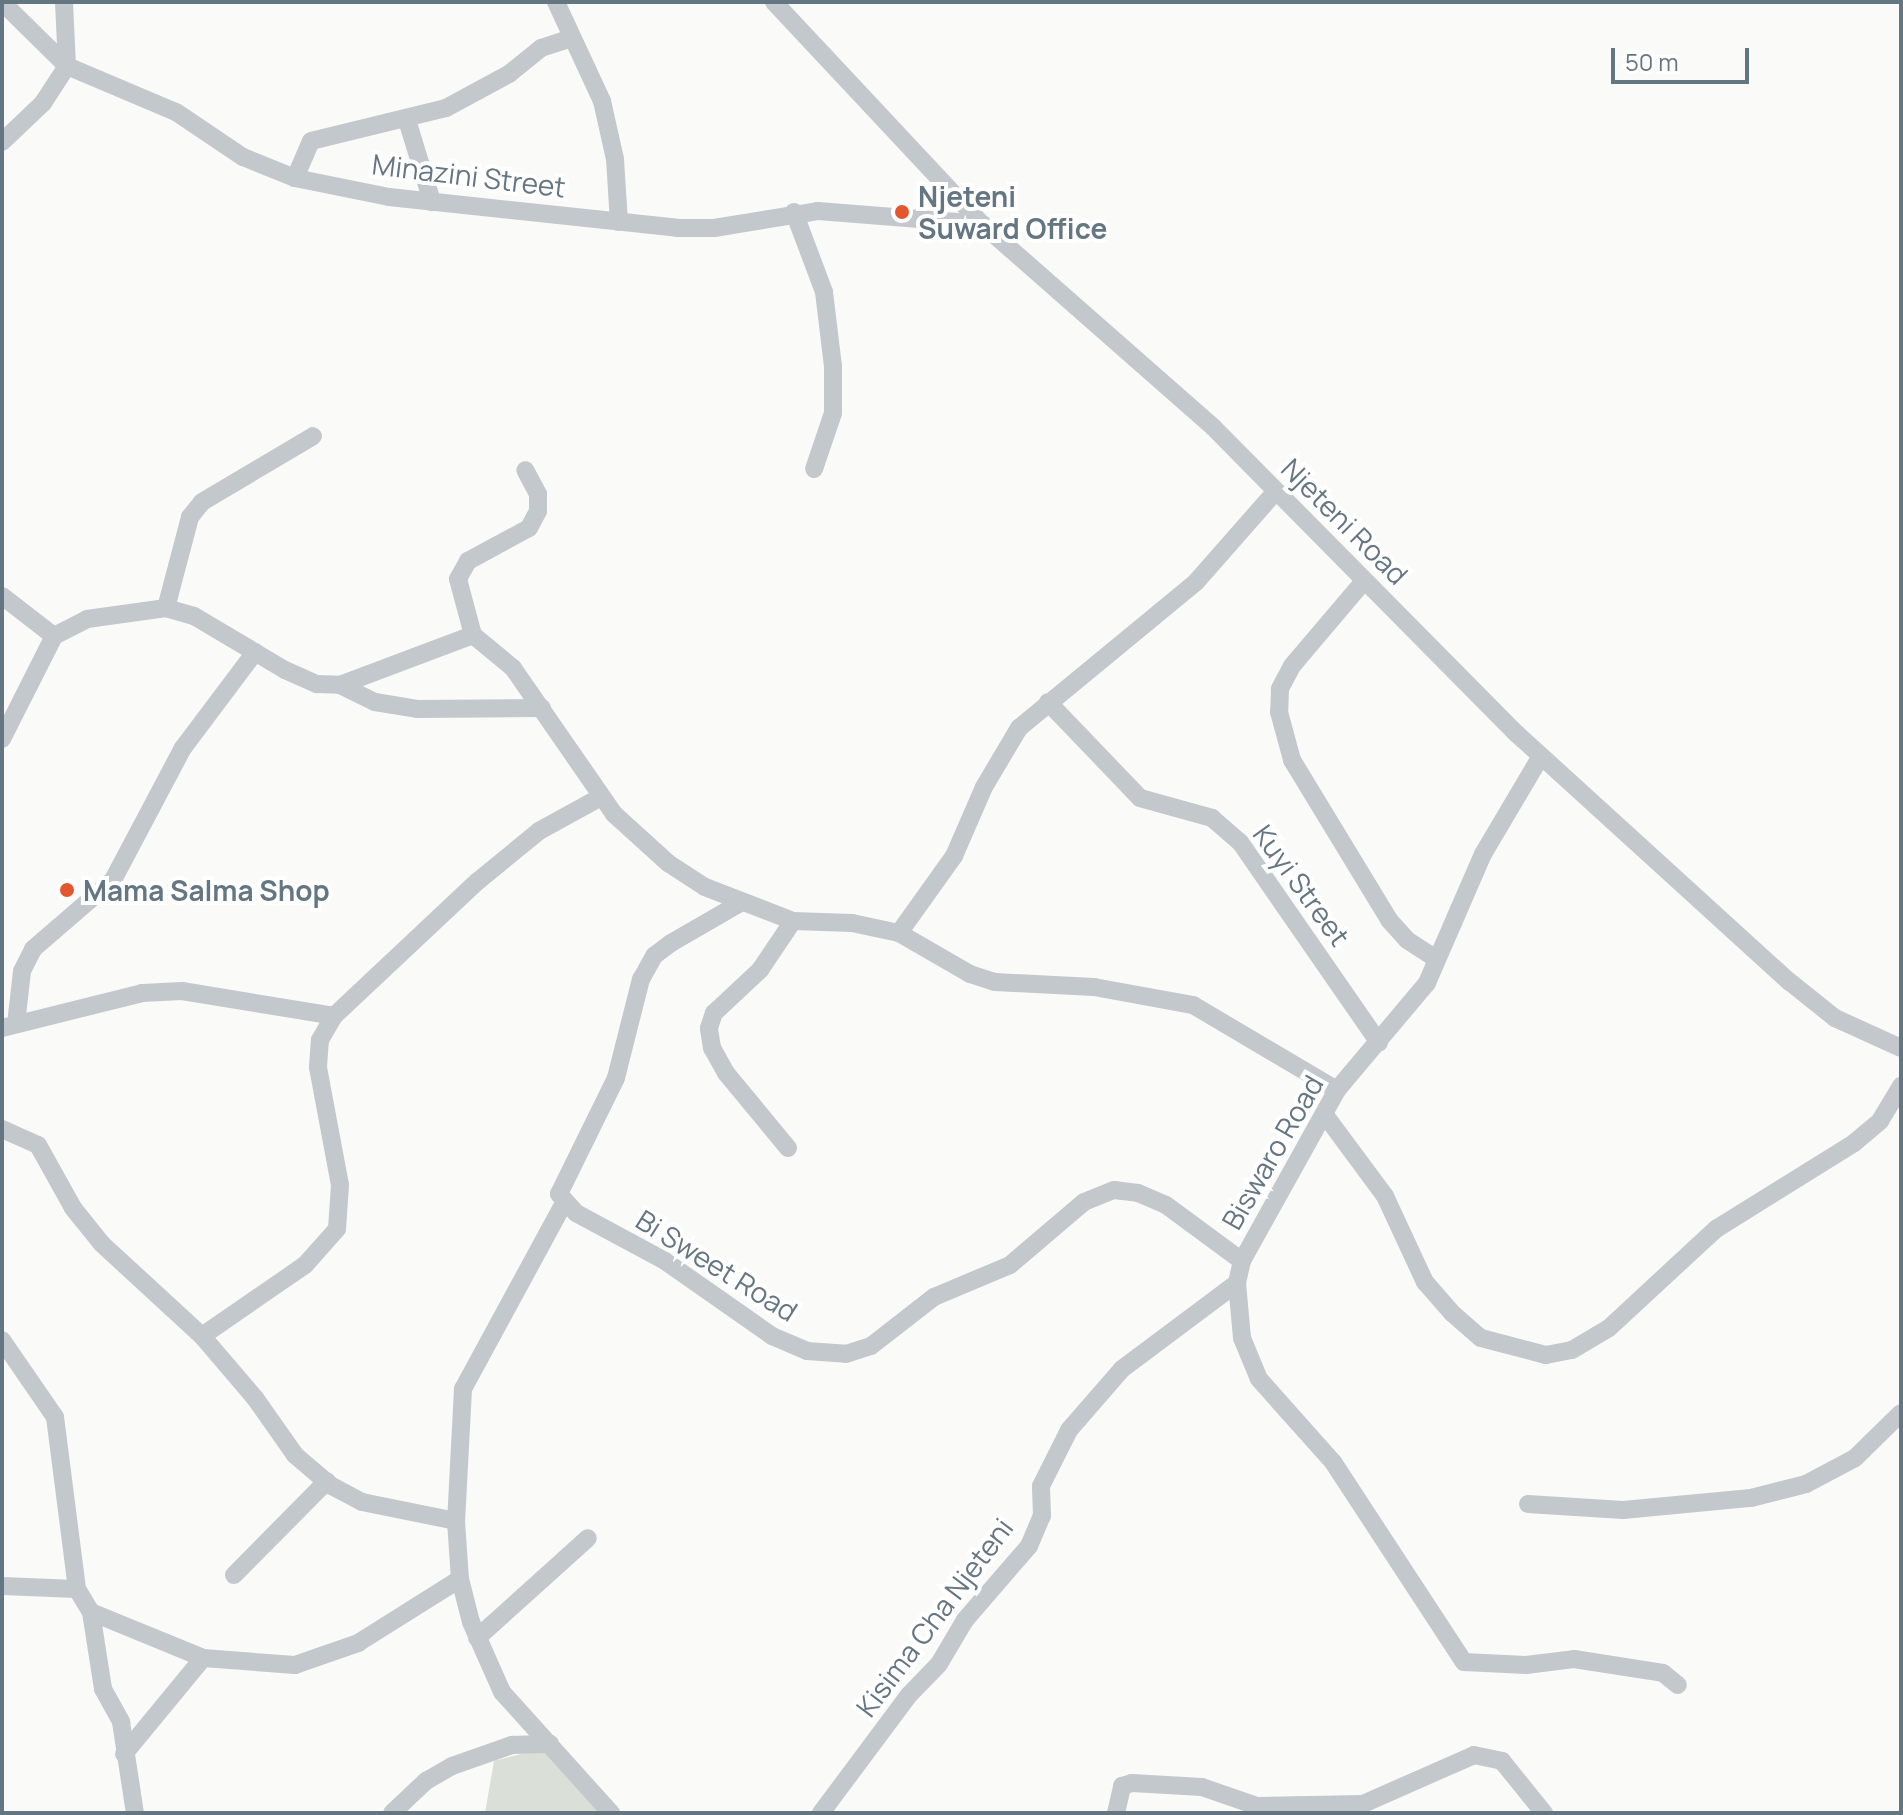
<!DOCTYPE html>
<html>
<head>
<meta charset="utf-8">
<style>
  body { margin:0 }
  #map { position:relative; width:1903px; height:1815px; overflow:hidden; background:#fafaf8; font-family:Manrope,sans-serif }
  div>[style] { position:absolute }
  .green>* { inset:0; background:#dadfd7 }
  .street>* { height:18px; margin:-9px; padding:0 9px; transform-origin:9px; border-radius:9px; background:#c3c8cc }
  .dots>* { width:22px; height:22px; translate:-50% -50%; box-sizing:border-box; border:4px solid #fff; border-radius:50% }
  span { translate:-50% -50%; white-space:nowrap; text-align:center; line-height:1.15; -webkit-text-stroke:8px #fff; paint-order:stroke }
  .street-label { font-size:28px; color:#657683 }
  .poi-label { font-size:28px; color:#657683; font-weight:700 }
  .left { translate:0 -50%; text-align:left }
  .frame { position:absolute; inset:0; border:4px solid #657683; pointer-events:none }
  .scale { position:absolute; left:1611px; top:48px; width:138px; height:36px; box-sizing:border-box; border:4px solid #657683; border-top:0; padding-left:10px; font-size:24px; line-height:28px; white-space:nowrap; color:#657683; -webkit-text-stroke:6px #fff; paint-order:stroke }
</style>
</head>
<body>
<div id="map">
  <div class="green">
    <i style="clip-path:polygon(544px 1748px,606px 1813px,485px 1813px,494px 1761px)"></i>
  </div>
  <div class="street">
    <i style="left:2px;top:2px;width:91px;rotate:44.6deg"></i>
    <i style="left:67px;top:66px;width:118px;rotate:22.9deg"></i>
    <i style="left:176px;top:112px;width:81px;rotate:33.9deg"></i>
    <i style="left:243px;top:157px;width:56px;rotate:22deg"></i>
    <i style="left:295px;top:178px;width:96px;rotate:11.4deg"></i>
    <i style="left:389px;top:197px;width:290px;rotate:6.1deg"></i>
    <i style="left:677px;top:228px;width:37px"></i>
    <i style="left:714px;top:228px;width:105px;rotate:-9.3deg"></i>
    <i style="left:818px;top:211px;width:165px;rotate:4.5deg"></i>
    <i style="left:556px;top:2px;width:109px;rotate:65.1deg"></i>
    <i style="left:602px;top:101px;width:59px;rotate:77.4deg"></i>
    <i style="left:615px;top:159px;width:63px;rotate:86.4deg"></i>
    <i style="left:774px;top:2px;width:304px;rotate:46.9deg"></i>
    <i style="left:982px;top:224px;width:308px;rotate:41.3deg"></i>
    <i style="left:1213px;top:427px;width:432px;rotate:45.3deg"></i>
    <i style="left:1517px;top:734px;width:369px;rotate:42.3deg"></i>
    <i style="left:1790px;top:982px;width:58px;rotate:38.7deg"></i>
    <i style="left:1835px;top:1018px;width:72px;rotate:24.4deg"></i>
    <i style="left:407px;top:120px;width:86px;rotate:73deg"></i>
    <i style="left:2px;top:142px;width:57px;rotate:-43.6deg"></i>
    <i style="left:43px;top:103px;width:44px;rotate:-57deg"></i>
    <i style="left:67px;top:66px;width:64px;rotate:-92.7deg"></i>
    <i style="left:295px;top:178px;width:40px;rotate:-66.6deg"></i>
    <i style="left:311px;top:141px;width:139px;rotate:-13.7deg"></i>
    <i style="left:446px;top:108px;width:72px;rotate:-28.4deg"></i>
    <i style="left:509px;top:74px;width:41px;rotate:-39.1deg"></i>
    <i style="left:541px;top:48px;width:32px;rotate:-18deg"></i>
    <i style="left:794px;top:212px;width:85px;rotate:69.4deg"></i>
    <i style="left:824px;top:292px;width:75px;rotate:83.1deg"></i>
    <i style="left:833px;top:366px;width:47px;rotate:90deg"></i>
    <i style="left:833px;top:413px;width:59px;rotate:108.7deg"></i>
    <i style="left:1364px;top:581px;width:111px;rotate:130.3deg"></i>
    <i style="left:1292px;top:666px;width:26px;rotate:118deg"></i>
    <i style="left:1280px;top:689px;width:23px;rotate:92deg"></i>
    <i style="left:1279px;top:712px;width:50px;rotate:74.8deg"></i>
    <i style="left:1292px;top:760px;width:188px;rotate:58.7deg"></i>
    <i style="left:1390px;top:921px;width:25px;rotate:48deg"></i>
    <i style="left:1407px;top:940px;width:35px;rotate:33deg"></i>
    <i style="left:2px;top:596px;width:66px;rotate:37.6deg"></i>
    <i style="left:166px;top:608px;width:94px;rotate:-75.2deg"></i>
    <i style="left:190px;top:517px;width:19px;rotate:-51deg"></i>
    <i style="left:202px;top:502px;width:129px;rotate:-30.7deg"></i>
    <i style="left:473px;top:635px;width:58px;rotate:-105deg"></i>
    <i style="left:458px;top:579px;width:21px;rotate:-61deg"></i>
    <i style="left:468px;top:561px;width:69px;rotate:-28.4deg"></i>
    <i style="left:529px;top:528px;width:19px;rotate:-62deg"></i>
    <i style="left:538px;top:511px;width:17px;rotate:-90deg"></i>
    <i style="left:538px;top:494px;width:27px;rotate:-118deg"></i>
    <i style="left:340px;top:685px;width:39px;rotate:26deg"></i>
    <i style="left:375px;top:702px;width:44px;rotate:9.2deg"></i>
    <i style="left:418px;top:709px;width:124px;rotate:-0.5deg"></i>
    <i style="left:1048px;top:702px;width:133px;rotate:46.2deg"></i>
    <i style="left:1140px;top:798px;width:75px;rotate:15.5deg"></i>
    <i style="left:1212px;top:818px;width:37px;rotate:41deg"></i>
    <i style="left:1240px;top:842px;width:244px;rotate:55.3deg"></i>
    <i style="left:2px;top:739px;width:115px;rotate:-63.2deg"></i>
    <i style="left:54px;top:636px;width:37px;rotate:-27deg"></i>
    <i style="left:87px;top:619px;width:80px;rotate:-7.9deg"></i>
    <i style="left:166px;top:608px;width:29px;rotate:16deg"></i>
    <i style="left:194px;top:616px;width:106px;rotate:30.7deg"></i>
    <i style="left:285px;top:670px;width:35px;rotate:24deg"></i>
    <i style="left:317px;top:684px;width:23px;rotate:2deg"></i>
    <i style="left:340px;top:685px;width:142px;rotate:-20.6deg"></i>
    <i style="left:473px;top:635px;width:52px;rotate:39.5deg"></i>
    <i style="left:513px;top:668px;width:178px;rotate:55.3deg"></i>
    <i style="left:614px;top:814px;width:73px;rotate:42.2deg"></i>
    <i style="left:668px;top:863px;width:44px;rotate:33deg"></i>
    <i style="left:705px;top:887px;width:94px;rotate:21.1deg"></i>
    <i style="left:793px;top:921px;width:59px;rotate:1.9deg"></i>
    <i style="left:852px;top:923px;width:48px;rotate:12deg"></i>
    <i style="left:899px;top:933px;width:82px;rotate:30deg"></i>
    <i style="left:970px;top:974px;width:26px;rotate:18deg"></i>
    <i style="left:995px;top:982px;width:99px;rotate:2.9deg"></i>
    <i style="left:1094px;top:987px;width:101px;rotate:10.3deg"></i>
    <i style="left:1193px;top:1005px;width:167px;rotate:30.6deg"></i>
    <i style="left:1541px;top:756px;width:114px;rotate:120.6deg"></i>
    <i style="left:1483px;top:854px;width:141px;rotate:113.5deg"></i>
    <i style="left:1427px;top:983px;width:140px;rotate:130.1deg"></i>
    <i style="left:1337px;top:1090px;width:196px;rotate:119.1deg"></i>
    <i style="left:1242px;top:1261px;width:23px;rotate:103deg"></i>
    <i style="left:1237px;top:1283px;width:55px;rotate:84.8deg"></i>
    <i style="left:1242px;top:1338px;width:44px;rotate:67.5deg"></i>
    <i style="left:1259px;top:1379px;width:111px;rotate:48.3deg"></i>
    <i style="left:1333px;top:1462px;width:239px;rotate:56.8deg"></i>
    <i style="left:1464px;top:1662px;width:62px;rotate:2.8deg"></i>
    <i style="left:1526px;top:1665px;width:48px;rotate:-7.1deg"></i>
    <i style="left:1574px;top:1659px;width:90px;rotate:8.9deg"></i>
    <i style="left:1663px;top:1673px;width:19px;rotate:39deg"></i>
    <i style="left:742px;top:902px;width:82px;rotate:150deg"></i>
    <i style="left:671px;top:943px;width:21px;rotate:143deg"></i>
    <i style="left:654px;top:956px;width:26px;rotate:119deg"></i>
    <i style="left:641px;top:979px;width:102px;rotate:104.2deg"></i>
    <i style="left:616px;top:1078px;width:129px;rotate:116.2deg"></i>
    <i style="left:559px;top:1194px;width:25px;rotate:48deg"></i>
    <i style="left:576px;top:1213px;width:101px;rotate:28.3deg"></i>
    <i style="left:665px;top:1261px;width:131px;rotate:35deg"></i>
    <i style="left:772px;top:1336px;width:38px;rotate:23deg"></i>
    <i style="left:807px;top:1351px;width:39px;rotate:4deg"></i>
    <i style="left:846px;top:1354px;width:26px;rotate:-18deg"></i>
    <i style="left:871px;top:1346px;width:80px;rotate:-37.9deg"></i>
    <i style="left:934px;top:1297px;width:82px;rotate:-22.8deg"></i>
    <i style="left:1010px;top:1265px;width:97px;rotate:-40.4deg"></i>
    <i style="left:1084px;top:1202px;width:32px;rotate:-22deg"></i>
    <i style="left:1114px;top:1190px;width:24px;rotate:7deg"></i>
    <i style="left:1138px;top:1193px;width:30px;rotate:23deg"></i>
    <i style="left:1166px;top:1205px;width:94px;rotate:36.4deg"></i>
    <i style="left:899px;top:933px;width:95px;rotate:-54.5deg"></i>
    <i style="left:954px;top:856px;width:75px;rotate:-66.5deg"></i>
    <i style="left:984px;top:787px;width:69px;rotate:-59.3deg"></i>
    <i style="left:1019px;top:728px;width:229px;rotate:-39.5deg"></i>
    <i style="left:1196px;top:582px;width:121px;rotate:-48.7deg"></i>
    <i style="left:16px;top:1024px;width:53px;rotate:-83.5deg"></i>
    <i style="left:22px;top:971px;width:25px;rotate:-63deg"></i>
    <i style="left:33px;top:949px;width:106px;rotate:-40.8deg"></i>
    <i style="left:113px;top:880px;width:149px;rotate:-62.1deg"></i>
    <i style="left:183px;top:748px;width:120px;rotate:-53.1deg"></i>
    <i style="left:2px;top:1028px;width:144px;rotate:-14deg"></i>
    <i style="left:142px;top:993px;width:40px;rotate:-2.9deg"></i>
    <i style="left:182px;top:991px;width:154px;rotate:9.3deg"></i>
    <i style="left:1325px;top:1115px;width:101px;rotate:53.5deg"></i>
    <i style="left:1385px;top:1196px;width:95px;rotate:65.1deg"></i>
    <i style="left:1425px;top:1282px;width:41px;rotate:48.9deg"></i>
    <i style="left:1452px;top:1313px;width:38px;rotate:41deg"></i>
    <i style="left:1481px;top:1338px;width:67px;rotate:14.7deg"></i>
    <i style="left:1546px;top:1355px;width:26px;rotate:-11deg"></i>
    <i style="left:1572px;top:1350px;width:43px;rotate:-30.7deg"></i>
    <i style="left:1609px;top:1328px;width:146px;rotate:-42.8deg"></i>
    <i style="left:1716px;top:1229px;width:163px;rotate:-31.9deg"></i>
    <i style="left:1854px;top:1143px;width:34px;rotate:-40deg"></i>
    <i style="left:1880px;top:1121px;width:41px;rotate:-59deg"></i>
    <i style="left:2px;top:1129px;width:39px;rotate:24deg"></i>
    <i style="left:38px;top:1145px;width:72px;rotate:60.9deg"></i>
    <i style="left:73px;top:1208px;width:46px;rotate:51.1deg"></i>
    <i style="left:102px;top:1244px;width:136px;rotate:42.6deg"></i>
    <i style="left:202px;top:1336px;width:82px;rotate:49.5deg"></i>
    <i style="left:255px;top:1398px;width:70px;rotate:54.9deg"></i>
    <i style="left:295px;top:1455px;width:46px;rotate:40.6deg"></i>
    <i style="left:330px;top:1485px;width:36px;rotate:28deg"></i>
    <i style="left:362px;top:1502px;width:96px;rotate:11.4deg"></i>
    <i style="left:788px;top:1148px;width:97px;rotate:-129.6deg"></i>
    <i style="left:726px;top:1073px;width:29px;rotate:-119deg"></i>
    <i style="left:712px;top:1048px;width:20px;rotate:-99deg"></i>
    <i style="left:709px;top:1028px;width:16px;rotate:-72deg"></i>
    <i style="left:714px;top:1013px;width:63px;rotate:-43.1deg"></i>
    <i style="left:760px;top:970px;width:59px;rotate:-56deg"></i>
    <i style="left:564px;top:1203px;width:212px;rotate:118.5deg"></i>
    <i style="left:463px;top:1389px;width:132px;rotate:93deg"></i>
    <i style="left:456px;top:1521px;width:58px;rotate:86.1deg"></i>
    <i style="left:460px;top:1579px;width:44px;rotate:75.7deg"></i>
    <i style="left:471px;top:1622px;width:77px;rotate:66.1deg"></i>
    <i style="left:502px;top:1692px;width:163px;rotate:48deg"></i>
    <i style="left:202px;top:1336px;width:125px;rotate:-34.6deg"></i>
    <i style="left:305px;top:1265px;width:48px;rotate:-48.4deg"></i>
    <i style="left:337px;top:1229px;width:44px;rotate:-86.1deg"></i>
    <i style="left:340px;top:1185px;width:120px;rotate:-100.6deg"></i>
    <i style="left:318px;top:1067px;width:27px;rotate:-86deg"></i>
    <i style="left:320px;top:1040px;width:28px;rotate:-60deg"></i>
    <i style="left:334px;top:1016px;width:197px;rotate:-43.2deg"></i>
    <i style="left:478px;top:881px;width:79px;rotate:-39.3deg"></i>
    <i style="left:539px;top:831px;width:68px;rotate:-28.8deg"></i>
    <i style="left:2px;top:1340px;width:93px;rotate:55.5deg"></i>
    <i style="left:55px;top:1417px;width:173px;rotate:82.7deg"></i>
    <i style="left:77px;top:1589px;width:27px;rotate:59deg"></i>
    <i style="left:91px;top:1612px;width:121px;rotate:22.3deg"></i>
    <i style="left:203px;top:1658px;width:92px;rotate:4.4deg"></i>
    <i style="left:295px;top:1665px;width:67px;rotate:-19.2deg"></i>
    <i style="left:358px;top:1643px;width:120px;rotate:-32.1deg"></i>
    <i style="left:1528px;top:1504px;width:95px;rotate:3.6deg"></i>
    <i style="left:1623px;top:1510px;width:129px;rotate:-5.4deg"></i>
    <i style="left:1751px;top:1498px;width:57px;rotate:-14.3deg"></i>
    <i style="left:1806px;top:1484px;width:55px;rotate:-28deg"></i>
    <i style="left:1855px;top:1458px;width:64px;rotate:-44.4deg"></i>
    <i style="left:234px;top:1575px;width:132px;rotate:-45.3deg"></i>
    <i style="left:2px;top:1586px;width:75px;rotate:2.3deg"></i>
    <i style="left:91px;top:1612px;width:78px;rotate:81.1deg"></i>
    <i style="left:103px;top:1689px;width:38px;rotate:61deg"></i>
    <i style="left:121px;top:1722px;width:92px;rotate:81.3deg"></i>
    <i style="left:477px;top:1638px;width:149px;rotate:-42deg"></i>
    <i style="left:124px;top:1754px;width:124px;rotate:-50.5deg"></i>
    <i style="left:392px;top:1813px;width:47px;rotate:-43.3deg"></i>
    <i style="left:426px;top:1781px;width:30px;rotate:-30deg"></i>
    <i style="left:452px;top:1766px;width:64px;rotate:-19.3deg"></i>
    <i style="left:512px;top:1745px;width:38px;rotate:-2deg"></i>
    <i style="left:821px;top:1813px;width:147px;rotate:-53.3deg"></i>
    <i style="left:909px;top:1695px;width:43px;rotate:-45.9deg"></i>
    <i style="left:939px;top:1664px;width:51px;rotate:-59.4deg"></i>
    <i style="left:965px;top:1620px;width:98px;rotate:-49.1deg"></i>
    <i style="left:1029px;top:1546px;width:33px;rotate:-67deg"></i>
    <i style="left:1042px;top:1516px;width:30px;rotate:-92deg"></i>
    <i style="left:1041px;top:1486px;width:63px;rotate:-63.4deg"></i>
    <i style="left:1069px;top:1430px;width:81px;rotate:-49deg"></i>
    <i style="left:1122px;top:1369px;width:144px;rotate:-36.8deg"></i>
    <i style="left:1116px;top:1813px;width:28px;rotate:-77deg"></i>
    <i style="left:1122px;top:1786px;width:10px;rotate:-17deg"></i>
    <i style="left:1132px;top:1783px;width:70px;rotate:3.3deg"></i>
    <i style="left:1202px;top:1787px;width:58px;rotate:19.1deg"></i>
    <i style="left:1257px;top:1806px;width:106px;rotate:-1.1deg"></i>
    <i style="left:1363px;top:1804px;width:121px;rotate:-23.8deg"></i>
    <i style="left:1474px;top:1755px;width:29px;rotate:12deg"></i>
    <i style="left:1502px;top:1761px;width:67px;rotate:51.1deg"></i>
  </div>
  <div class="dots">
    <i style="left:902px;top:212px;background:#e4572e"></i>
    <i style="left:67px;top:890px;background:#e4572e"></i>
  </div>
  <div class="street-label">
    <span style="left:469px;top:175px;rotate:7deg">Minazini Street</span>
    <span style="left:1345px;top:521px;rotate:45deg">Njeteni Road</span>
    <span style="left:1302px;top:885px;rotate:54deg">Kuyi Street</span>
    <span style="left:1272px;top:1152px;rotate:-60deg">Biswaro Road</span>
    <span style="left:717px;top:1265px;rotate:32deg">Bi Sweet Road</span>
    <span style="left:934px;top:1617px;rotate:-53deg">Kisima Cha Njeteni</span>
  </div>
  <div class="poi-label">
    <span class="left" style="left:918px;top:212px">Njeteni<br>Suward Office</span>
    <span class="left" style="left:83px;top:890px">Mama Salma Shop</span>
  </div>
  <div class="frame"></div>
  <div class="scale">50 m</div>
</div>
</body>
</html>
